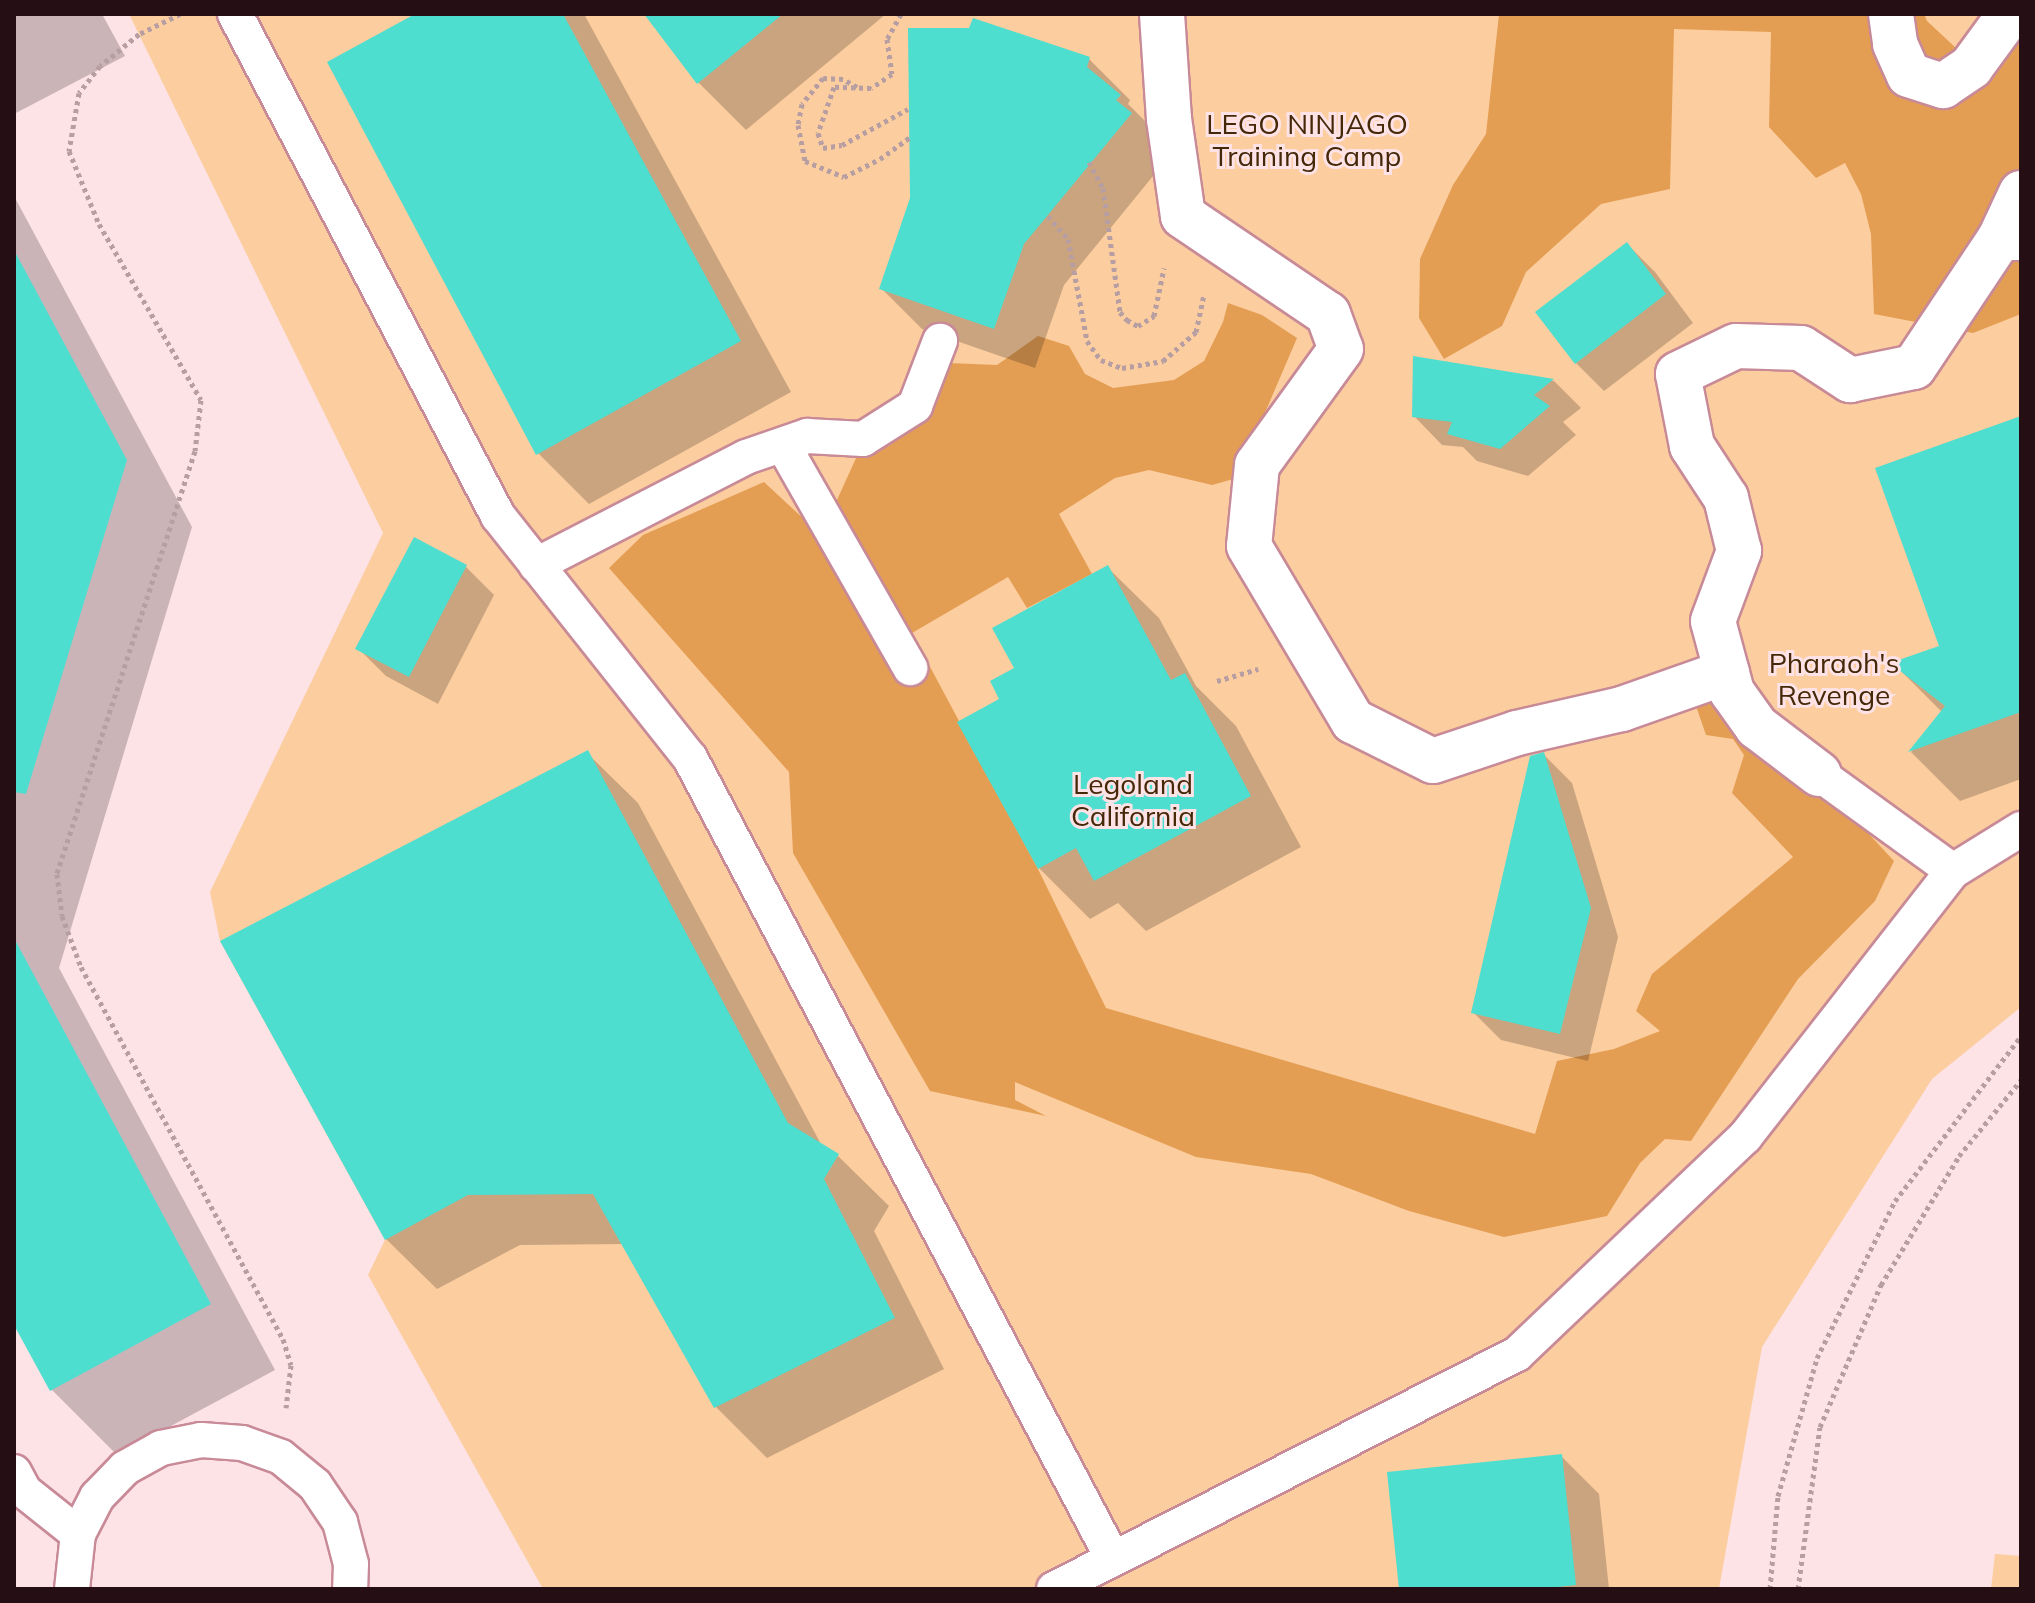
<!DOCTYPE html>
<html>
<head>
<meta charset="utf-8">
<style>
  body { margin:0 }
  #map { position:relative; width:2035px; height:1603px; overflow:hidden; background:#fde2e6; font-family:Mulish,sans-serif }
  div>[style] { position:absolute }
  .green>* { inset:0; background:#fccd9e }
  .forest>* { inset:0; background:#e49e53 }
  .shadow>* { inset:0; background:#0003 }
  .building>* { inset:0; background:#4dded0 }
  .path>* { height:5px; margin-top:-2.5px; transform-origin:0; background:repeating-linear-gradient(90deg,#b79ea2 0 4px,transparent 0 8px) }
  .roads { filter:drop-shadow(2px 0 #c88a97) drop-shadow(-2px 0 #c88a97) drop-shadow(0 2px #c88a97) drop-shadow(0 -2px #c88a97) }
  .service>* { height:34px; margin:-17px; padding:0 17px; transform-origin:17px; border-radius:17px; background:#fff }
  .pedestrian>* { height:44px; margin:-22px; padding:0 22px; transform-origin:22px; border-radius:22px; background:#fff }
  span { translate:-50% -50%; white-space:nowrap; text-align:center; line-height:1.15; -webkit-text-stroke:6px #fde2e6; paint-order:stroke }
  .park-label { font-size:28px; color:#442807 }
  .frame { position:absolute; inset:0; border:16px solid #250f14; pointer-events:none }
</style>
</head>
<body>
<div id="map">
  <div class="green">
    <i style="clip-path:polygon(129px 14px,2021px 14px,2021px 1007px,1932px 1079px,1762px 1347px,1719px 1589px,543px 1589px,368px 1275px,385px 1240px,220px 941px,210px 892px,383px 533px)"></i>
    <i style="clip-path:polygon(1995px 1554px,2021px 1556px,2021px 1589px,1991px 1589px)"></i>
  </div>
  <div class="forest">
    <i style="clip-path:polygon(1499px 14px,1924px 14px,1927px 21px,1957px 49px,2021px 26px,2021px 314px,1973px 333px,1874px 314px,1871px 234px,1861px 194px,1845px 163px,1816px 178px,1769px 127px,1771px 32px,1674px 29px,1670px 189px,1601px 204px,1526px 272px,1502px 326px,1444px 359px,1419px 318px,1420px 259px,1453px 185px,1486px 134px)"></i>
    <i style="clip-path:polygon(1228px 303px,1262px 315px,1297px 338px,1237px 478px,1212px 485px,1149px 470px,1115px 478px,1059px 514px,1092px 574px,1027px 608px,1008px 577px,912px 633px,1038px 869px,1106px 1008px,1535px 1134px,1557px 1061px,1614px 1049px,1660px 1031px,1636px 1011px,1652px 974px,1793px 857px,1732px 793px,1744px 755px,1733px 739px,1706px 735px,1696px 706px,1724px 691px,1827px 789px,1894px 861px,1875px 901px,1798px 979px,1691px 1141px,1665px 1139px,1640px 1163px,1607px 1216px,1504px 1237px,1409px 1211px,1311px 1174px,1196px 1157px,1015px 1082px,1015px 1100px,1046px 1116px,930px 1091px,793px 853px,789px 772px,609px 568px,643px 535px,764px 482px,821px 535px,857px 456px,903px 425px,949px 363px,997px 365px,1038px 336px,1069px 346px,1085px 374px,1113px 388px,1174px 380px,1204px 361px,1223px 322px)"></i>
  </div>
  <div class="shadow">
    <i style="clip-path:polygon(14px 14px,102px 14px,125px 56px,14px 114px)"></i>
    <i style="clip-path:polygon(420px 14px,584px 14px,791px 392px,589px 504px,538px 453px)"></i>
    <i style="clip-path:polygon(646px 14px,886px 14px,746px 130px,699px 83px)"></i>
    <i style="clip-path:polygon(1089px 59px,1130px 100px,1128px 104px,1160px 136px,1171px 154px,1064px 285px,1035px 368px,922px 329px,882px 289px)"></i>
    <i style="clip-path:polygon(14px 196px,192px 527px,59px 968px,275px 1370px,117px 1455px,52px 1390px,14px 1321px)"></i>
    <i style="clip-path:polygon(1627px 244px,1655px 272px,1693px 323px,1604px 391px,1576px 363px)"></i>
    <i style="clip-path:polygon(1415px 359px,1554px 381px,1581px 408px,1563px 422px,1576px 435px,1528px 476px,1477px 461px,1463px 447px,1442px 445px,1414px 416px)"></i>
    <i style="clip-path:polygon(2021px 418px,2021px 779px,1960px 801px,1911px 752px,1942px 712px,1894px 664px,1941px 647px)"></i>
    <i style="clip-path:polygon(466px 567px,494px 595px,438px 704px,386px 676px,358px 648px)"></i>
    <i style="clip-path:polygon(1108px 568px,1159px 618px,1196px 686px,1236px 726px,1301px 847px,1146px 931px,1118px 903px,1090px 919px,1039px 868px,1002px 700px,1017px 669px)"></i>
    <i style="clip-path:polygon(587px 753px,638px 803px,822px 1146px,838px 1156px,889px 1206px,874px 1231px,944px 1369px,767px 1458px,716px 1407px,624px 1244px,520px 1245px,437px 1289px,386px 1239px)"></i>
    <i style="clip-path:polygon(1544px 755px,1572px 783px,1618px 937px,1588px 1061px,1501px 1040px,1473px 1012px)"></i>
    <i style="clip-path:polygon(1561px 1456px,1599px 1494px,1609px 1589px,1401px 1589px)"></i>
  </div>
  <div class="building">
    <i style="clip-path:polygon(415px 14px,563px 14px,741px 341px,536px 455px,327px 62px)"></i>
    <i style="clip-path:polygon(644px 14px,783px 14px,697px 84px)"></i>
    <i style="clip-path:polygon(973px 18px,1090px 57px,1087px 67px,1121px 95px,1116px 100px,1132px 113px,1024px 244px,994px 329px,879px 289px,910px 198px,908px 28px,969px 28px)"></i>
    <i style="clip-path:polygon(1627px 242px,1666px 294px,1575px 364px,1535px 312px)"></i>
    <i style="clip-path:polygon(14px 250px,127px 460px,26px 794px,14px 792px)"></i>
    <i style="clip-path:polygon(1413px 356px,1554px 379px,1534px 395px,1550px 406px,1500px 449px,1447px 434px,1452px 422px,1412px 417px)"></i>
    <i style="clip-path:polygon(2021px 416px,2021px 712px,1908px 752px,1945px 706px,1890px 663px,1939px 646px,1875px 468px)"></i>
    <i style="clip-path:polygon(414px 537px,467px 565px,409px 677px,355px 649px)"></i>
    <i style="clip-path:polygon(1108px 565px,1171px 680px,1185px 673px,1251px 796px,1094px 881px,1076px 848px,1038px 869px,957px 722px,999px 699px,990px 681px,1014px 668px,992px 628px)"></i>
    <i style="clip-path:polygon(588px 750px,788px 1123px,839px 1154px,824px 1179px,895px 1318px,714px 1408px,593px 1194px,468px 1195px,385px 1240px,220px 941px)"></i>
    <i style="clip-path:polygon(1544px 752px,1591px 908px,1560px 1034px,1471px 1013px,1530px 756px)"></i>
    <i style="clip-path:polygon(14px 938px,211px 1304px,50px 1391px,14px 1325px)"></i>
    <i style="clip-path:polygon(1562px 1454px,1576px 1585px,1539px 1589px,1399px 1589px,1387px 1472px)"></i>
  </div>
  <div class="path">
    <i style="left:180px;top:14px;width:46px;rotate:154deg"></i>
    <i style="left:139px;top:34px;width:50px;rotate:140.6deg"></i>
    <i style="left:100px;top:66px;width:34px;rotate:128deg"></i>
    <i style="left:79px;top:93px;width:59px;rotate:99.8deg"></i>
    <i style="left:69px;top:151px;width:79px;rotate:67.7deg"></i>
    <i style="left:99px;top:224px;width:203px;rotate:59.9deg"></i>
    <i style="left:201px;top:400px;width:51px;rotate:96.7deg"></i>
    <i style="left:195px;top:451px;width:445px;rotate:108.1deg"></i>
    <i style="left:57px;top:874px;width:42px;rotate:83.2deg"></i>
    <i style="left:62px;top:916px;width:54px;rotate:69.6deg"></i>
    <i style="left:81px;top:967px;width:423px;rotate:61.5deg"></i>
    <i style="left:283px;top:1339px;width:27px;rotate:73deg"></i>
    <i style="left:291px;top:1365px;width:43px;rotate:96.6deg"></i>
    <i style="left:901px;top:14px;width:29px;rotate:119deg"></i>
    <i style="left:887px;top:39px;width:35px;rotate:82deg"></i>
    <i style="left:892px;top:74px;width:25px;rotate:146deg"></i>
    <i style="left:871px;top:88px;width:37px;rotate:-178deg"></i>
    <i style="left:834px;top:87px;width:49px;rotate:109.2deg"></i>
    <i style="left:818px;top:133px;width:16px;rotate:72deg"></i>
    <i style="left:823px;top:148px;width:19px;rotate:-9deg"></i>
    <i style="left:842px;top:145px;width:75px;rotate:-28.6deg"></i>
    <i style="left:857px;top:87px;width:16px;rotate:-150deg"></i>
    <i style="left:843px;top:79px;width:20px;rotate:-177deg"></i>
    <i style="left:823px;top:78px;width:33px;rotate:129deg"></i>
    <i style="left:802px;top:104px;width:21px;rotate:101deg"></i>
    <i style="left:798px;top:125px;width:37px;rotate:79deg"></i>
    <i style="left:805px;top:161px;width:42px;rotate:22.3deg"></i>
    <i style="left:844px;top:177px;width:40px;rotate:-26.6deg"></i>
    <i style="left:880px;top:159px;width:37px;rotate:-36deg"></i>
    <i style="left:1089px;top:162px;width:30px;rotate:62deg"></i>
    <i style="left:1103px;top:188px;width:125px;rotate:82.2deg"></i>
    <i style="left:1120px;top:312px;width:11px;rotate:49deg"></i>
    <i style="left:1127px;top:320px;width:13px;rotate:29deg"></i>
    <i style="left:1138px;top:326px;width:19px;rotate:-32deg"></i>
    <i style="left:1154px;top:316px;width:49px;rotate:-78.2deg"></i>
    <i style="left:1048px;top:216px;width:30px;rotate:49deg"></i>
    <i style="left:1068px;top:239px;width:104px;rotate:79.4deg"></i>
    <i style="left:1087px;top:341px;width:24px;rotate:54deg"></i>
    <i style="left:1101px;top:360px;width:22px;rotate:21deg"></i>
    <i style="left:1122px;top:368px;width:42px;rotate:-9.7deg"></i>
    <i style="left:1163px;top:361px;width:44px;rotate:-41.3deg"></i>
    <i style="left:1196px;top:332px;width:38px;rotate:-78deg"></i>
    <i style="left:1217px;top:681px;width:43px;rotate:-16.3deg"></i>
    <i style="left:1770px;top:1589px;width:93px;rotate:-85.1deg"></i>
    <i style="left:1778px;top:1496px;width:143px;rotate:-74.2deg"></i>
    <i style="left:1817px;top:1358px;width:175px;rotate:-63.6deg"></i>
    <i style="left:1895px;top:1201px;width:208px;rotate:-52.6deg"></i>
    <i style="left:1798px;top:1589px;width:163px;rotate:-82.3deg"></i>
    <i style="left:1820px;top:1427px;width:155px;rotate:-66.8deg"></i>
    <i style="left:1881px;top:1285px;width:151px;rotate:-58.8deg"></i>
    <i style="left:1959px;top:1156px;width:98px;rotate:-50.8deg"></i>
  </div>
  <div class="roads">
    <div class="service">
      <i style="left:235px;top:14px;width:567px;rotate:62.35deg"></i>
      <i style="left:498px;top:516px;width:309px;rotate:51.6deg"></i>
      <i style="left:690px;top:758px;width:906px;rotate:62.16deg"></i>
      <i style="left:783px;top:445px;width:257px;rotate:60.3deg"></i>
      <i style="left:536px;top:565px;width:236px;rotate:-27.2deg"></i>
      <i style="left:746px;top:457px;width:65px;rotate:-19deg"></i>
      <i style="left:807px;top:436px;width:56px;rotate:3.1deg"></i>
      <i style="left:863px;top:439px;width:62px;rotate:-32.4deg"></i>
      <i style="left:915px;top:406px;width:70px;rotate:-69deg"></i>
      <i style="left:1819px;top:774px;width:165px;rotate:35.9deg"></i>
      <i style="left:14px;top:1472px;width:21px;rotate:62deg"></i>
      <i style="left:24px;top:1491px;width:69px;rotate:38.5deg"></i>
      <i style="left:72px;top:1589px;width:55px;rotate:-83.8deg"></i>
      <i style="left:78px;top:1534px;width:42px;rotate:-62.8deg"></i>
      <i style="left:97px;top:1497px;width:40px;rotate:-46deg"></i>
      <i style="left:125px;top:1468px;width:41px;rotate:-29.1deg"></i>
      <i style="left:161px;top:1448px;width:41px;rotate:-11.3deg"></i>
      <i style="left:201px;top:1440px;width:41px;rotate:4.2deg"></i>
      <i style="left:242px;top:1443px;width:41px;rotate:19.7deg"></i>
      <i style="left:281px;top:1457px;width:44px;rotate:39.5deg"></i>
      <i style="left:315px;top:1485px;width:45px;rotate:56deg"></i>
      <i style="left:340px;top:1522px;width:43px;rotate:75.3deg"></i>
      <i style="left:351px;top:1564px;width:25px;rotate:92deg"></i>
      <i style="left:1054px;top:1589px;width:519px;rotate:-26.91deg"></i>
      <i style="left:1517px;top:1354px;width:315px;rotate:-43.6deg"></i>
      <i style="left:1745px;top:1137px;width:338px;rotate:-52deg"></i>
      <i style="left:1953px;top:871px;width:80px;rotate:-31.7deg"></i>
    </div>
    <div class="pedestrian">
      <i style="left:1162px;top:14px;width:105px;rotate:86.2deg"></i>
      <i style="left:1169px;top:119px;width:98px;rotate:81.8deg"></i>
      <i style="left:1183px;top:216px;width:175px;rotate:34.1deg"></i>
      <i style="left:1328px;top:314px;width:37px;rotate:70deg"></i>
      <i style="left:1341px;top:349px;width:143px;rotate:125.9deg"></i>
      <i style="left:1257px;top:465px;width:81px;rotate:95.6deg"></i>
      <i style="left:1249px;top:546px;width:204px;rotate:59.3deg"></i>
      <i style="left:1353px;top:721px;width:89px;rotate:26.6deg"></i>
      <i style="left:1433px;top:761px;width:89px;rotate:-18.4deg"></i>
      <i style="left:1517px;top:733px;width:108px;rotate:-12.9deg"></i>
      <i style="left:1622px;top:709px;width:111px;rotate:-19.4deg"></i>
      <i style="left:1891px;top:14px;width:30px;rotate:82deg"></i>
      <i style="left:1895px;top:44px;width:34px;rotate:66deg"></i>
      <i style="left:1909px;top:75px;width:36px;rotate:18deg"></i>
      <i style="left:1943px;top:86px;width:34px;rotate:-34deg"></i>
      <i style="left:1971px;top:67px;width:66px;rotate:-53.7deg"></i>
      <i style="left:2021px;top:193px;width:50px;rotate:115deg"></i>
      <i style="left:2000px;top:238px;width:21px"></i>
      <i style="left:1819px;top:774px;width:78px;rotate:-142.8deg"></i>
      <i style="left:1757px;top:727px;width:43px;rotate:-125.5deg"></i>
      <i style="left:1732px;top:692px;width:73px;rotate:-105deg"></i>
      <i style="left:1713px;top:621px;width:75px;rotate:-69.6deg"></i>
      <i style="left:1739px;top:551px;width:55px;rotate:-103.8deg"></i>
      <i style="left:1726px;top:498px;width:62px;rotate:-123.2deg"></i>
      <i style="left:1692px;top:446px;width:73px;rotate:-101deg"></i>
      <i style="left:1678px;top:374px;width:64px;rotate:-25.8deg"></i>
      <i style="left:1736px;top:346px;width:65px;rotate:1.8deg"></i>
      <i style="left:1801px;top:348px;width:59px;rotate:33.1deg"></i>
      <i style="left:1850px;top:380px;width:65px;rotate:-11.5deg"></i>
      <i style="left:1914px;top:367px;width:155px;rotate:-56.3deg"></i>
    </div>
  </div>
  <div class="park-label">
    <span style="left:1307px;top:140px">LEGO NINJAGO<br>Training Camp</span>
    <span style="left:1834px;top:679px">Pharaoh's<br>Revenge</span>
    <span style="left:1133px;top:800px">Legoland<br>California</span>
  </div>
  <div class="frame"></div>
</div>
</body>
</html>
